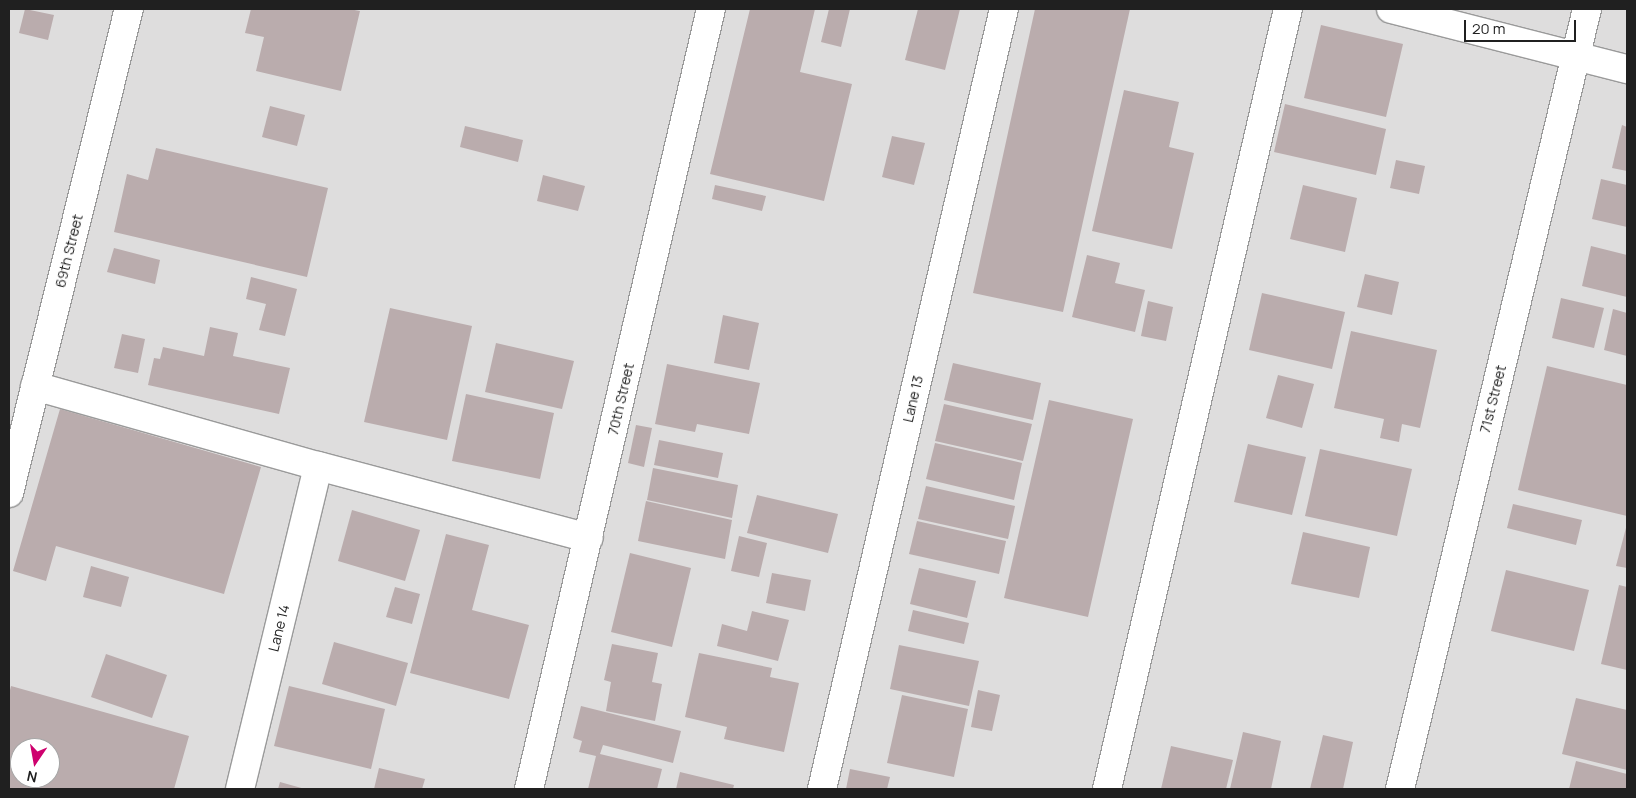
<!DOCTYPE html>
<html>
<head>
<meta charset="utf-8">
<style>
  body { margin:0 }
  #map { position:relative; width:1636px; height:798px; overflow:hidden; background:#f0e8e6; font-family:Manrope,sans-serif }
  div>[style] { position:absolute }
  .residential>* { inset:0; background:#dedddd }
  .building>* { inset:0; background:#baacad }
  .roads { filter:drop-shadow(1px 0 #9a9a9a) drop-shadow(-1px 0 #9a9a9a) drop-shadow(0 1px #9a9a9a) drop-shadow(0 -1px #9a9a9a) }
  .minor>* { height:28px; margin:-14px; padding:0 14px; transform-origin:14px; border-radius:14px; background:#fff }
  span { translate:-50% -50%; white-space:nowrap; text-align:center; line-height:1.15; -webkit-text-stroke:4px #fff; paint-order:stroke }
  .street-label { font-size:14px; color:#202020 }
  .frame { position:absolute; inset:0; border:10px solid #202020; pointer-events:none }
  .north { position:absolute; left:10px; top:738px; width:50px; height:50px; box-sizing:border-box; background:#fff; border:1px solid #a6a6a6; border-radius:50%; rotate:192deg; font-size:14px; font-weight:700; line-height:20px; text-align:center; color:#202020 }
  .north::after { content:''; display:block; margin:auto; width:18px; height:22px; background:#ce016e; clip-path:polygon(50% 0,100% 100%,50% 72%,0 100%) }
  .scale { position:absolute; left:1464px; top:20px; width:112px; height:22px; box-sizing:border-box; border:2px solid #202020; border-top:0; padding-left:6px; font-size:15px; line-height:18px; white-space:nowrap; color:#202020; -webkit-text-stroke:4px #fff; paint-order:stroke }
</style>
</head>
<body>
<div id="map">
  <div class="residential">
    <i style="clip-path:polygon(evenodd,9px 9px,1627px 9px,1627px 789px,9px 789px,9px 9px,20px 748px,50px 748px,50px 778px,20px 778px,20px 748px)"></i>
  </div>
  <div class="building">
    <i style="clip-path:polygon(25px 9px,54px 15px,48px 40px,19px 33px)"></i>
    <i style="clip-path:polygon(251px 9px,349px 9px,360px 11px,341px 91px,256px 71px,264px 37px,245px 33px)"></i>
    <i style="clip-path:polygon(750px 9px,815px 9px,800px 72px,852px 84px,824px 201px,710px 174px)"></i>
    <i style="clip-path:polygon(829px 9px,850px 9px,841px 47px,821px 42px)"></i>
    <i style="clip-path:polygon(918px 9px,960px 9px,945px 70px,905px 60px)"></i>
    <i style="clip-path:polygon(1035px 9px,1130px 9px,1063px 312px,973px 293px)"></i>
    <i style="clip-path:polygon(1321px 25px,1403px 44px,1386px 117px,1304px 98px)"></i>
    <i style="clip-path:polygon(1124px 90px,1179px 102px,1169px 147px,1194px 153px,1172px 249px,1092px 231px)"></i>
    <i style="clip-path:polygon(1285px 104px,1386px 129px,1376px 175px,1274px 152px)"></i>
    <i style="clip-path:polygon(270px 106px,305px 115px,297px 146px,262px 137px)"></i>
    <i style="clip-path:polygon(1622px 125px,1627px 127px,1627px 171px,1612px 168px)"></i>
    <i style="clip-path:polygon(465px 126px,523px 140px,518px 162px,460px 147px)"></i>
    <i style="clip-path:polygon(892px 136px,925px 143px,914px 185px,882px 177px)"></i>
    <i style="clip-path:polygon(156px 148px,328px 188px,307px 277px,114px 232px,127px 174px,148px 180px)"></i>
    <i style="clip-path:polygon(1396px 160px,1425px 166px,1419px 194px,1390px 188px)"></i>
    <i style="clip-path:polygon(543px 175px,585px 186px,578px 211px,537px 201px)"></i>
    <i style="clip-path:polygon(1601px 179px,1627px 185px,1627px 227px,1592px 219px)"></i>
    <i style="clip-path:polygon(715px 185px,766px 196px,762px 211px,712px 199px)"></i>
    <i style="clip-path:polygon(1303px 185px,1357px 198px,1345px 252px,1290px 239px)"></i>
    <i style="clip-path:polygon(1591px 246px,1627px 255px,1627px 297px,1582px 286px)"></i>
    <i style="clip-path:polygon(114px 248px,160px 260px,155px 284px,107px 272px)"></i>
    <i style="clip-path:polygon(1087px 255px,1120px 263px,1115px 283px,1145px 290px,1135px 332px,1072px 317px)"></i>
    <i style="clip-path:polygon(1365px 274px,1399px 282px,1392px 315px,1357px 307px)"></i>
    <i style="clip-path:polygon(251px 277px,297px 289px,285px 336px,259px 330px,266px 304px,246px 299px)"></i>
    <i style="clip-path:polygon(1262px 293px,1345px 312px,1332px 369px,1249px 350px)"></i>
    <i style="clip-path:polygon(1561px 298px,1604px 308px,1594px 348px,1552px 338px)"></i>
    <i style="clip-path:polygon(1148px 301px,1173px 307px,1166px 341px,1141px 336px)"></i>
    <i style="clip-path:polygon(390px 308px,472px 326px,447px 440px,364px 422px)"></i>
    <i style="clip-path:polygon(1613px 309px,1627px 313px,1627px 356px,1604px 350px)"></i>
    <i style="clip-path:polygon(723px 315px,759px 323px,749px 370px,714px 363px)"></i>
    <i style="clip-path:polygon(210px 327px,238px 333px,233px 356px,290px 368px,279px 414px,148px 385px,154px 358px,160px 359px,163px 347px,204px 356px)"></i>
    <i style="clip-path:polygon(1351px 331px,1437px 350px,1420px 428px,1402px 424px,1399px 442px,1380px 438px,1384px 419px,1334px 408px)"></i>
    <i style="clip-path:polygon(122px 334px,145px 339px,138px 373px,114px 368px)"></i>
    <i style="clip-path:polygon(496px 343px,574px 361px,562px 409px,485px 392px)"></i>
    <i style="clip-path:polygon(953px 363px,1041px 383px,1033px 420px,944px 400px)"></i>
    <i style="clip-path:polygon(667px 364px,760px 383px,749px 434px,697px 424px,695px 432px,655px 424px)"></i>
    <i style="clip-path:polygon(1547px 366px,1627px 385px,1627px 516px,1518px 490px)"></i>
    <i style="clip-path:polygon(1278px 375px,1314px 384px,1302px 428px,1266px 418px)"></i>
    <i style="clip-path:polygon(466px 394px,554px 413px,540px 479px,452px 461px)"></i>
    <i style="clip-path:polygon(1049px 400px,1133px 419px,1088px 617px,1004px 598px)"></i>
    <i style="clip-path:polygon(944px 404px,1032px 424px,1023px 461px,935px 441px)"></i>
    <i style="clip-path:polygon(60px 409px,261px 467px,224px 594px,56px 546px,46px 581px,13px 571px)"></i>
    <i style="clip-path:polygon(636px 425px,652px 428px,644px 467px,628px 463px)"></i>
    <i style="clip-path:polygon(659px 440px,723px 453px,718px 478px,654px 465px)"></i>
    <i style="clip-path:polygon(935px 443px,1022px 463px,1014px 500px,926px 479px)"></i>
    <i style="clip-path:polygon(1248px 444px,1306px 457px,1292px 515px,1234px 502px)"></i>
    <i style="clip-path:polygon(1320px 449px,1412px 469px,1397px 536px,1305px 516px)"></i>
    <i style="clip-path:polygon(653px 468px,738px 485px,732px 518px,647px 500px)"></i>
    <i style="clip-path:polygon(926px 486px,1015px 506px,1008px 539px,918px 519px)"></i>
    <i style="clip-path:polygon(757px 495px,838px 514px,828px 553px,747px 533px)"></i>
    <i style="clip-path:polygon(646px 501px,732px 520px,725px 559px,638px 541px)"></i>
    <i style="clip-path:polygon(1513px 504px,1582px 520px,1576px 545px,1507px 528px)"></i>
    <i style="clip-path:polygon(352px 510px,420px 530px,405px 581px,338px 561px)"></i>
    <i style="clip-path:polygon(917px 521px,1006px 541px,999px 574px,909px 554px)"></i>
    <i style="clip-path:polygon(1627px 524px,1627px 568px,1616px 566px)"></i>
    <i style="clip-path:polygon(1303px 532px,1370px 547px,1359px 598px,1291px 584px)"></i>
    <i style="clip-path:polygon(446px 534px,489px 545px,472px 610px,529px 625px,509px 699px,410px 673px)"></i>
    <i style="clip-path:polygon(739px 536px,767px 543px,759px 577px,731px 571px)"></i>
    <i style="clip-path:polygon(630px 553px,691px 568px,672px 647px,611px 632px)"></i>
    <i style="clip-path:polygon(91px 566px,129px 577px,121px 607px,83px 597px)"></i>
    <i style="clip-path:polygon(919px 568px,976px 581px,967px 618px,910px 604px)"></i>
    <i style="clip-path:polygon(1506px 570px,1589px 590px,1574px 651px,1491px 631px)"></i>
    <i style="clip-path:polygon(772px 573px,811px 580px,805px 611px,766px 603px)"></i>
    <i style="clip-path:polygon(1619px 585px,1627px 587px,1627px 670px,1601px 664px)"></i>
    <i style="clip-path:polygon(395px 587px,420px 594px,412px 624px,386px 617px)"></i>
    <i style="clip-path:polygon(913px 610px,969px 623px,964px 644px,908px 631px)"></i>
    <i style="clip-path:polygon(752px 611px,789px 620px,778px 661px,717px 646px,722px 624px,747px 631px)"></i>
    <i style="clip-path:polygon(334px 642px,408px 663px,396px 706px,322px 684px)"></i>
    <i style="clip-path:polygon(612px 644px,658px 653px,652px 682px,662px 684px,655px 721px,606px 711px,611px 682px,604px 680px)"></i>
    <i style="clip-path:polygon(899px 645px,979px 661px,969px 706px,890px 689px)"></i>
    <i style="clip-path:polygon(699px 653px,772px 668px,770px 677px,799px 683px,784px 752px,724px 739px,727px 727px,685px 717px)"></i>
    <i style="clip-path:polygon(106px 654px,167px 675px,152px 718px,91px 697px)"></i>
    <i style="clip-path:polygon(evenodd,11px 686px,189px 736px,174px 789px,9px 789px,9px 694px,11px 686px,20px 748px,50px 748px,50px 778px,20px 778px,20px 748px)"></i>
    <i style="clip-path:polygon(289px 686px,385px 709px,371px 769px,274px 746px)"></i>
    <i style="clip-path:polygon(978px 690px,1000px 695px,992px 731px,971px 727px)"></i>
    <i style="clip-path:polygon(902px 695px,968px 709px,954px 777px,887px 763px)"></i>
    <i style="clip-path:polygon(1576px 698px,1627px 710px,1627px 770px,1562px 754px)"></i>
    <i style="clip-path:polygon(581px 706px,681px 731px,673px 763px,603px 745px,600px 754px,662px 769px,657px 789px,588px 789px,596px 756px,579px 752px,582px 741px,573px 738px)"></i>
    <i style="clip-path:polygon(1243px 732px,1281px 741px,1271px 789px,1230px 789px)"></i>
    <i style="clip-path:polygon(1323px 735px,1353px 742px,1343px 789px,1310px 789px)"></i>
    <i style="clip-path:polygon(1171px 746px,1233px 760px,1226px 789px,1161px 789px)"></i>
    <i style="clip-path:polygon(1576px 761px,1627px 774px,1627px 789px,1569px 789px)"></i>
    <i style="clip-path:polygon(379px 768px,425px 779px,422px 789px,374px 789px)"></i>
    <i style="clip-path:polygon(850px 769px,890px 777px,887px 789px,846px 789px)"></i>
    <i style="clip-path:polygon(680px 772px,734px 785px,733px 789px,676px 789px)"></i>
    <i style="clip-path:polygon(280px 782px,305px 789px,278px 789px)"></i>
  </div>
  <div class="roads">
    <div class="minor">
      <i style="left:1391px;top:9px;width:244px;rotate:14.3deg"></i>
      <i style="left:35px;top:386px;width:294px;rotate:15.8deg"></i>
      <i style="left:318px;top:466px;width:280px;rotate:14.9deg"></i>
      <i style="left:9px;top:493px;width:499px;rotate:-76.1deg"></i>
      <i style="left:240px;top:789px;width:332px;rotate:-76.4deg"></i>
      <i style="left:529px;top:789px;width:801px;rotate:-76.87deg"></i>
      <i style="left:822px;top:789px;width:801px;rotate:-76.87deg"></i>
      <i style="left:1107px;top:789px;width:801px;rotate:-76.94deg"></i>
      <i style="left:1400px;top:789px;width:802px;rotate:-76.52deg"></i>
    </div>
  </div>
  <div class="street-label">
    <span style="left:69px;top:251px;rotate:-76deg">69th Street</span>
    <span style="left:621px;top:399px;rotate:-77deg">70th Street</span>
    <span style="left:913px;top:399px;rotate:-77deg">Lane 13</span>
    <span style="left:1493px;top:399px;rotate:-76deg">71st Street</span>
    <span style="left:279px;top:628px;rotate:-76deg">Lane 14</span>
  </div>
  <div class="frame"></div>
  <div class="north">N</div>
  <div class="scale">20 m</div>
</div>
</body>
</html>
